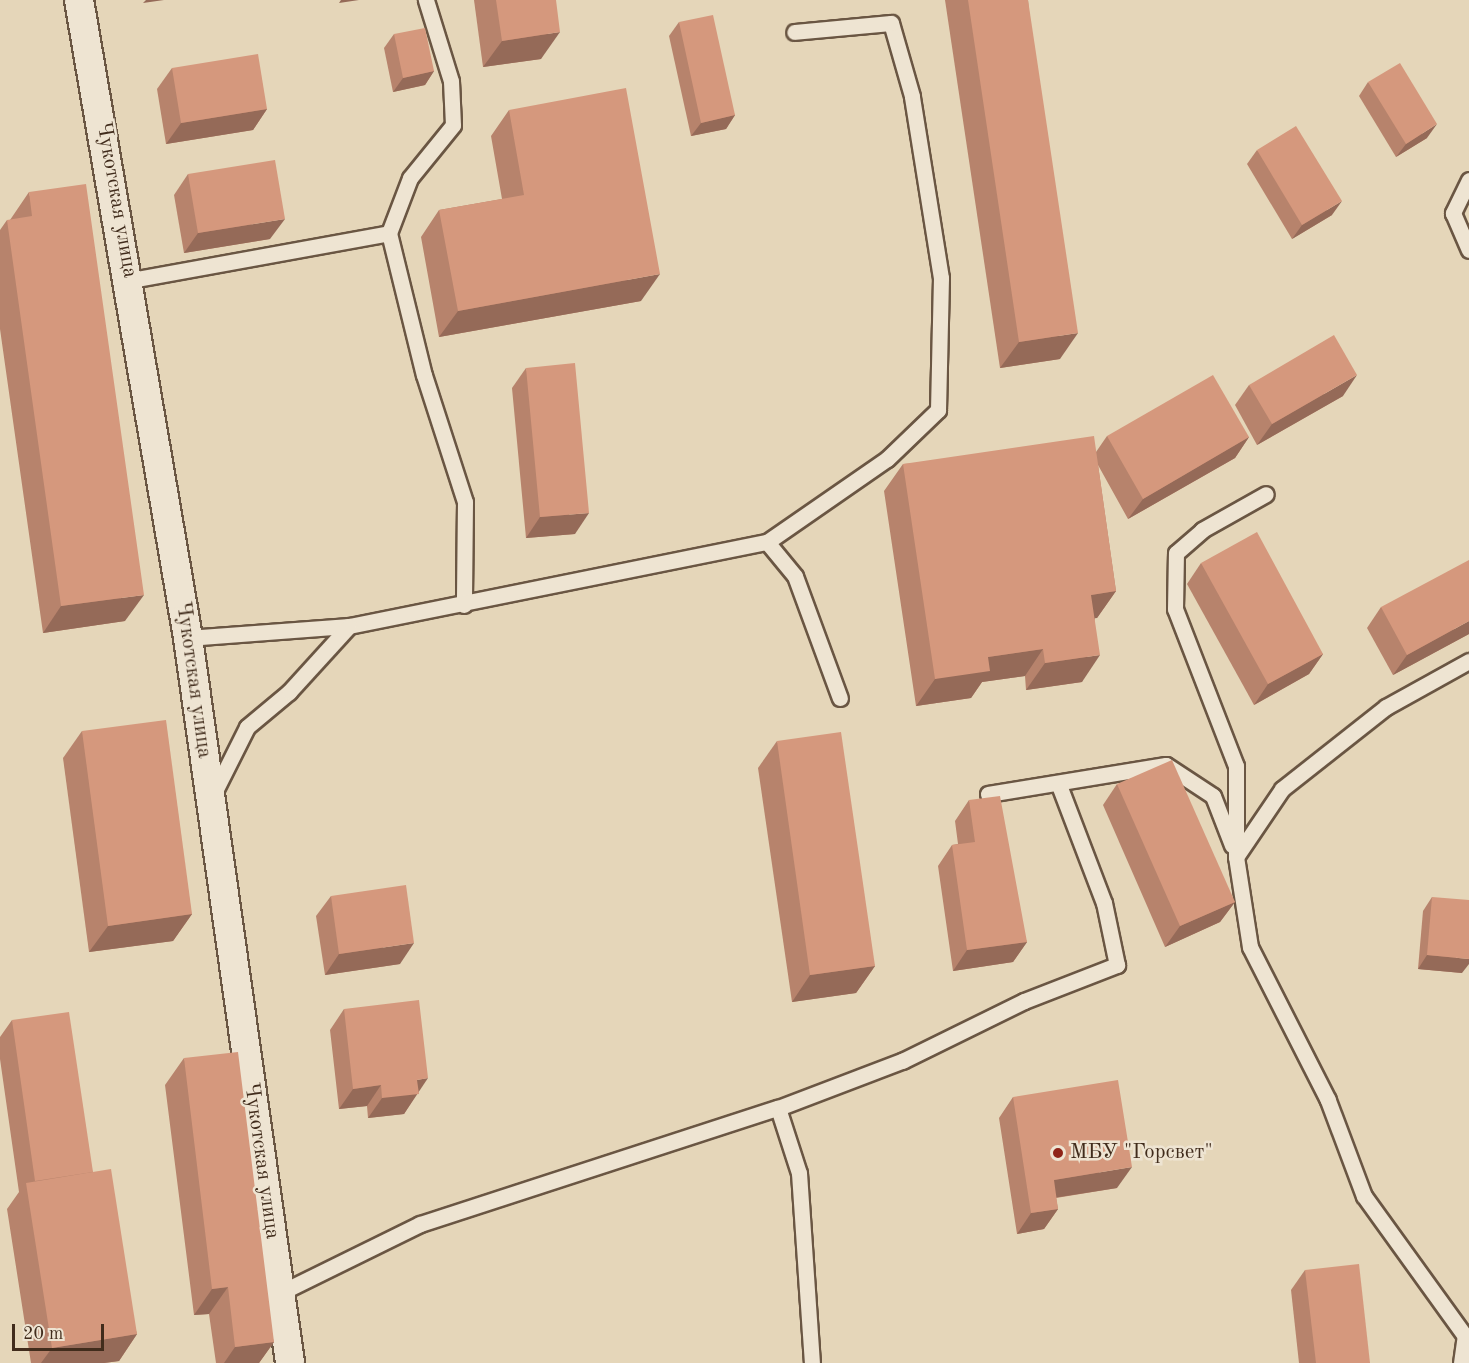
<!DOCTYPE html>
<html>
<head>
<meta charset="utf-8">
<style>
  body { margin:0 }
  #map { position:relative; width:1469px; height:1363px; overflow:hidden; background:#e5d6b9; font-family:"Old Standard TT",serif }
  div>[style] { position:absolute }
  .roads { filter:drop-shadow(2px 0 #6a5643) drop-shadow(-2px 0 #6a5643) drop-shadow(0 2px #6a5643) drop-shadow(0 -2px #6a5643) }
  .lane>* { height:15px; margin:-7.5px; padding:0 7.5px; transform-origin:7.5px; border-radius:7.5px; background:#eee4d2 }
  .street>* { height:28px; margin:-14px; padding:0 14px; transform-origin:14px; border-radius:14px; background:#eee4d2 }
  .wall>* { inset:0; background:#b7836c }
  .shaded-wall>* { inset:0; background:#956a58 }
  .building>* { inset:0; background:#d5987d }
  .dots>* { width:16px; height:16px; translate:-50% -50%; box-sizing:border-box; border:3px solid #eee4d2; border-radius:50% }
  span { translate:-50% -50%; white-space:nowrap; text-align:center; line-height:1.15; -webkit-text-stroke:5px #eee4d2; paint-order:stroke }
  .street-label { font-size:21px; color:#412c1c }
  .poi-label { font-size:21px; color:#412c1c }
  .left { translate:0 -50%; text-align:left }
  .scale { position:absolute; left:12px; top:1324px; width:92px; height:27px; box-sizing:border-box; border:3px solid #412c1c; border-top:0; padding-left:8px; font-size:18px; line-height:21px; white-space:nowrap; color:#412c1c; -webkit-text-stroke:4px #eee4d2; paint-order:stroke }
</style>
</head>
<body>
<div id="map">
  <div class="roads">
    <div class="lane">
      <i style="left:1469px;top:180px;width:37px;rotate:116deg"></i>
      <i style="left:1453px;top:213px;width:40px;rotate:66.6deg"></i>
      <i style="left:389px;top:233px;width:146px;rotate:76.2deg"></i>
      <i style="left:424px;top:375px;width:133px;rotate:72.1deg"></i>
      <i style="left:465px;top:502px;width:103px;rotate:90.6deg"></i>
      <i style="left:131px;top:280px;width:262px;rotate:-10.3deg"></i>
      <i style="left:389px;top:233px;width:59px;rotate:-69.1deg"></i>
      <i style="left:410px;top:178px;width:68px;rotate:-50.9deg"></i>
      <i style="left:453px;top:125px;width:44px;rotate:-92.6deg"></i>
      <i style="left:451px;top:81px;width:85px;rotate:-107.2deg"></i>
      <i style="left:767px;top:542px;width:44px;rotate:50.5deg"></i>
      <i style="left:795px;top:576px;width:130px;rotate:69.8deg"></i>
      <i style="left:188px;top:638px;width:161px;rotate:-4.3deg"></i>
      <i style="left:349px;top:626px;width:426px;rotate:-11.4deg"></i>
      <i style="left:767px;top:542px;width:146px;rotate:-34.7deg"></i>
      <i style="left:887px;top:459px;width:71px;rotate:-43.9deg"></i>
      <i style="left:938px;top:410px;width:132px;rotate:-88.7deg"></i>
      <i style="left:941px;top:278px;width:184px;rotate:-99.1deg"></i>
      <i style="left:912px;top:96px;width:76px;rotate:-106deg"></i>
      <i style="left:891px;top:23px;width:97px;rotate:174.7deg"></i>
      <i style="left:988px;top:794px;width:180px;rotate:-9.3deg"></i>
      <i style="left:1166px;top:765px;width:56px;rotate:33.4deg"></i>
      <i style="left:1213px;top:796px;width:53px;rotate:68.8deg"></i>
      <i style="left:213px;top:795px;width:76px;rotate:-63.4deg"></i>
      <i style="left:247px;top:727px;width:55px;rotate:-39.8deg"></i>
      <i style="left:289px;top:692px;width:89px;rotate:-47.7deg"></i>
      <i style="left:1236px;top:857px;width:91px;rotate:-90deg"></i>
      <i style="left:1236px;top:766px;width:168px;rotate:-111.2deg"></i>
      <i style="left:1175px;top:609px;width:56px;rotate:-89deg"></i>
      <i style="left:1176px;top:553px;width:35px;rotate:-41deg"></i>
      <i style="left:1202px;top:530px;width:73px;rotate:-29.4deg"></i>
      <i style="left:778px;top:1108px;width:68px;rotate:72.1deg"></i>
      <i style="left:799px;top:1173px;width:190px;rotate:86.1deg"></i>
      <i style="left:280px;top:1293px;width:156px;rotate:-26.2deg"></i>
      <i style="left:420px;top:1224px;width:376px;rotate:-18deg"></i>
      <i style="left:778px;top:1108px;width:133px;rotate:-20.8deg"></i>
      <i style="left:902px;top:1061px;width:136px;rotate:-26.2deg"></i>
      <i style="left:1024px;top:1001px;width:100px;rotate:-21.2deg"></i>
      <i style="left:1117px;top:965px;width:63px;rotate:-101.8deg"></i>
      <i style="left:1104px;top:903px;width:126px;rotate:-110.9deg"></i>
      <i style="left:1461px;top:1363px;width:27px;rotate:-82deg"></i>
      <i style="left:1465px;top:1336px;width:173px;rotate:-125.8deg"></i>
      <i style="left:1364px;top:1196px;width:103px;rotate:-110.6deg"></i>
      <i style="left:1328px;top:1100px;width:172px;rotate:-117deg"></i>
      <i style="left:1250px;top:947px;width:91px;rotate:-98.8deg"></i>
      <i style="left:1236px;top:857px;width:82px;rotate:-55.9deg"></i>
      <i style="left:1282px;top:789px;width:132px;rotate:-38.3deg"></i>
      <i style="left:1386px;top:707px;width:95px;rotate:-29deg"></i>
    </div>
    <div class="street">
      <i style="left:79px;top:0;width:647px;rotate:80.3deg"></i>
      <i style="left:188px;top:638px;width:732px;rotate:81.99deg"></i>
    </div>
  </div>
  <div class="wall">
    <i style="clip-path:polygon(474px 0,556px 0,541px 59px,483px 67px)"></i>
    <i style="clip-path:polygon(945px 0,1028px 0,1060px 359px,1000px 368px)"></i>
    <i style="clip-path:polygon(679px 22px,735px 115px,726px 129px,691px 136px,669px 36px)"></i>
    <i style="clip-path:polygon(394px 34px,434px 71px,425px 85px,393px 92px,384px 48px)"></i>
    <i style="clip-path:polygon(172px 68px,267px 109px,253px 130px,166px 144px,157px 89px)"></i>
    <i style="clip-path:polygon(1368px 82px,1427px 138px,1396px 157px,1359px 96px)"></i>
    <i style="clip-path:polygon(509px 110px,641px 301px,439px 337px,421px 237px,439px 210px,502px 199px,491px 136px)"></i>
    <i style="clip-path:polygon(1257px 150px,1332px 215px,1292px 239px,1247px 164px)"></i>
    <i style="clip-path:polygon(188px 174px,270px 239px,184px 253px,174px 195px)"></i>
    <i style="clip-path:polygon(29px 192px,125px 621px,43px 633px,0 329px,0 230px,7px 220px,10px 220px)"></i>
    <i style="clip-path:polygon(526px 368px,575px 534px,526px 538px,512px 388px)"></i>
    <i style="clip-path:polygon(1249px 385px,1343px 396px,1257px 445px,1235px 405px)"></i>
    <i style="clip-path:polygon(1107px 436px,1249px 437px,1235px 458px,1128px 519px,1098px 465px,1116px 591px,1097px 618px,1095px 618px,1082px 682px,1026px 690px,1025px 676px,982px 682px,971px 698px,916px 706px,884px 491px,903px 464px,1096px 452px)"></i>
    <i style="clip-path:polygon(1201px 563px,1323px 654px,1309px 674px,1254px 705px,1187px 584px)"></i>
    <i style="clip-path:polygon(1381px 607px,1469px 634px,1393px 675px,1367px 628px)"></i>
    <i style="clip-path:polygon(82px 731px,192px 914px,173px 941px,89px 952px,63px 758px)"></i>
    <i style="clip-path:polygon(777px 741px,875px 966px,856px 993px,792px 1002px,758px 768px)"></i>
    <i style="clip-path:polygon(1117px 784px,1235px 902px,1220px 922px,1165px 947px,1103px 805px)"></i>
    <i style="clip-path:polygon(969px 800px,1027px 942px,1013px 962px,953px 971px,938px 866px,952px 845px,958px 844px,955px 821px)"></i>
    <i style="clip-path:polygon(331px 896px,400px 964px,325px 975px,316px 916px)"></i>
    <i style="clip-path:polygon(1432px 897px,1462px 973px,1418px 969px,1423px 911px)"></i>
    <i style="clip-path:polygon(344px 1009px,418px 1092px,404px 1114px,368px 1118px,367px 1106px,339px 1109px,330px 1030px)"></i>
    <i style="clip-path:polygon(12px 1020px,93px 1172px,137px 1334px,119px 1361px,104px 1363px,31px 1363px,7px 1209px,19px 1192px,0 1059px,0 1037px)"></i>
    <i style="clip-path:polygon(184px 1058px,274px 1342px,259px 1363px,216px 1363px,209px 1314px,194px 1315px,165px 1085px)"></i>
    <i style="clip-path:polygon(1013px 1097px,1117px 1188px,1056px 1198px,1058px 1209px,1044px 1229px,1017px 1234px,999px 1118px)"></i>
    <i style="clip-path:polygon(1305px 1270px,1370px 1363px,1299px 1363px,1291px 1290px)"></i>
  </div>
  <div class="shaded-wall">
    <i style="clip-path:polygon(146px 0,164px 0,143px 3px)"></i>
    <i style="clip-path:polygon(341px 0,359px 0,339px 3px)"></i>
    <i style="clip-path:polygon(560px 32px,541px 59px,483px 67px,502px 41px)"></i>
    <i style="clip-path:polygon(434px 71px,425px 85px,393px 92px,403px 78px)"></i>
    <i style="clip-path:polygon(267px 109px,253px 130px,166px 144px,181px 123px)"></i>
    <i style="clip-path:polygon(735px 115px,726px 129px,691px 136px,701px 123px)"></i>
    <i style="clip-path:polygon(1437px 124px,1427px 138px,1396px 157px,1406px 144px)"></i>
    <i style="clip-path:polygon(1342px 201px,1332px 215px,1292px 239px,1302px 225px)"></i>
    <i style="clip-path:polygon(285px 219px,270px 239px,184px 253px,198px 233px)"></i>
    <i style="clip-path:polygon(660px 274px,641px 301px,439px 337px,458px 311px)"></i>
    <i style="clip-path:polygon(1078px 333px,1060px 359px,1000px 368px,1019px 342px)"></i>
    <i style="clip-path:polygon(1357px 375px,1343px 396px,1257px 445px,1272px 424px)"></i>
    <i style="clip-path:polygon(1249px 437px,1235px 458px,1128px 519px,1143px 499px)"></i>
    <i style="clip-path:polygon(589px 513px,575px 534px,526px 538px,540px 517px)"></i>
    <i style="clip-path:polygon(1116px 591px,1097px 618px,1073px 621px,1091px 595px)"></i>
    <i style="clip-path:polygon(144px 595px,125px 621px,43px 633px,61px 606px)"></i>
    <i style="clip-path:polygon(1469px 621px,1469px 634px,1393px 675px,1407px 655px)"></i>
    <i style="clip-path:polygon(1043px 649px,1025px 676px,982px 682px,971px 698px,916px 706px,935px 679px,988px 657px)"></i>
    <i style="clip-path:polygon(1323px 654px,1309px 674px,1254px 705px,1268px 684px)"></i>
    <i style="clip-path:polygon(1100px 655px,1082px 682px,1026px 690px,1045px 663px)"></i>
    <i style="clip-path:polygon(1235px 902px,1220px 922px,1165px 947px,1180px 926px)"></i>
    <i style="clip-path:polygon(192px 914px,173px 941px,89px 952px,108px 926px)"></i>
    <i style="clip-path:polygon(1027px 942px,1013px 962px,953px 971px,967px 950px)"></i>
    <i style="clip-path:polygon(414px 943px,400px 964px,325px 975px,339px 954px)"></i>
    <i style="clip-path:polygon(1427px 955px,1469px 959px,1469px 964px,1462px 973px,1418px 969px)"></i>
    <i style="clip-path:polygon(875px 966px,856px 993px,792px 1002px,810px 975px)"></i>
    <i style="clip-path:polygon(428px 1078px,404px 1114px,368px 1118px,382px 1098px,417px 1080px)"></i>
    <i style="clip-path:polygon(381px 1085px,367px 1106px,339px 1109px,353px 1089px)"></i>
    <i style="clip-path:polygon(1132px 1167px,1117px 1188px,1040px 1200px,1054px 1180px)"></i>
    <i style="clip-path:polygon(1058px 1209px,1044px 1229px,1017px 1234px,1031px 1213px)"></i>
    <i style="clip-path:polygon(228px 1287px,209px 1314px,194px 1315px,212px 1289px)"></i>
    <i style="clip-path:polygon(137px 1334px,119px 1361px,104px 1363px,41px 1363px,52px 1348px)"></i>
    <i style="clip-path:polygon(274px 1342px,259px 1363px,224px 1363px,235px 1347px)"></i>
  </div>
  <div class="building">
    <i style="clip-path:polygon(496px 0,556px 0,560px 32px,502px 41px)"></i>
    <i style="clip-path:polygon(968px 0,1028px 0,1078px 333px,1019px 342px)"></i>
    <i style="clip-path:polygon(713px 15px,735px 115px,701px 123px,679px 22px)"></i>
    <i style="clip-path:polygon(425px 28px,434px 71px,403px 78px,394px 34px)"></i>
    <i style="clip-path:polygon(258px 54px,267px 109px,181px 123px,172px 68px)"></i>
    <i style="clip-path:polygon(1400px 63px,1437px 124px,1406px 144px,1368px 82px)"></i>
    <i style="clip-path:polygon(626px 88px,660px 274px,458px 311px,439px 210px,524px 195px,509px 110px)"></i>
    <i style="clip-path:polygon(1296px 126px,1342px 201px,1302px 225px,1257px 150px)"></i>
    <i style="clip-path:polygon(275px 160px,285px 219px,198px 233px,188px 174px)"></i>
    <i style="clip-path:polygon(86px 184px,144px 595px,61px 606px,7px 220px,32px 216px,29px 192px)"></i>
    <i style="clip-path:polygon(1334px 335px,1357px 375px,1272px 424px,1249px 385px)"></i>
    <i style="clip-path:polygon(575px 363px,589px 513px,540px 517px,526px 368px)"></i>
    <i style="clip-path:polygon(1213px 375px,1249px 437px,1143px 499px,1107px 436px)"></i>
    <i style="clip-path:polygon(1094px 436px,1116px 591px,1091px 595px,1100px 655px,1045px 663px,1043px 649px,988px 657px,990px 671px,935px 679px,903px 464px)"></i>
    <i style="clip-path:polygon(1257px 532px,1323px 654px,1268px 684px,1201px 563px)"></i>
    <i style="clip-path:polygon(1469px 560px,1469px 621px,1407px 655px,1381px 607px)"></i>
    <i style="clip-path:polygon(166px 720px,192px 914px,108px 926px,82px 731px)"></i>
    <i style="clip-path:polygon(841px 732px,875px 966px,810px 975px,777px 741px)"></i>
    <i style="clip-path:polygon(1172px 760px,1235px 902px,1180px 926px,1117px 784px)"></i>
    <i style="clip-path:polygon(1000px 796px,1027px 942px,967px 950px,952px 845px,975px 842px,969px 800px)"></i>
    <i style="clip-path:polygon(406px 885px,414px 943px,339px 954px,331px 896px)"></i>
    <i style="clip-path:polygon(1432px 897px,1469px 900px,1469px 959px,1427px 955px)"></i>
    <i style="clip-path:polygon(419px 1000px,428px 1078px,417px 1080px,419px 1094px,382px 1098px,381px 1085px,353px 1089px,344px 1009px)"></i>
    <i style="clip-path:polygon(69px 1012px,93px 1172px,35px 1181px,12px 1020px)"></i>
    <i style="clip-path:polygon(238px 1052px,274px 1342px,235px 1347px,228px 1287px,212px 1289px,184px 1058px)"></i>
    <i style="clip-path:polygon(1118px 1080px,1132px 1167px,1054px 1180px,1058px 1209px,1031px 1213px,1013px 1097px)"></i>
    <i style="clip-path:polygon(111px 1169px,137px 1334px,52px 1348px,26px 1183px)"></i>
    <i style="clip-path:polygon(1359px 1264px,1370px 1363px,1316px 1363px,1305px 1270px)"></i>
  </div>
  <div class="dots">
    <i style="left:1058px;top:1153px;background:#8f2418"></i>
  </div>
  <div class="street-label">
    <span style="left:116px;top:200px;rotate:80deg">Чукотская улица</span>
    <span style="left:193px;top:680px;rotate:82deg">Чукотская улица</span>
    <span style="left:261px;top:1161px;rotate:82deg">Чукотская улица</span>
  </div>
  <div class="poi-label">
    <span class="left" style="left:1070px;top:1153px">МБУ "Горсвет"</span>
  </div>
  <div class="scale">20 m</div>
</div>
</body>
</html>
